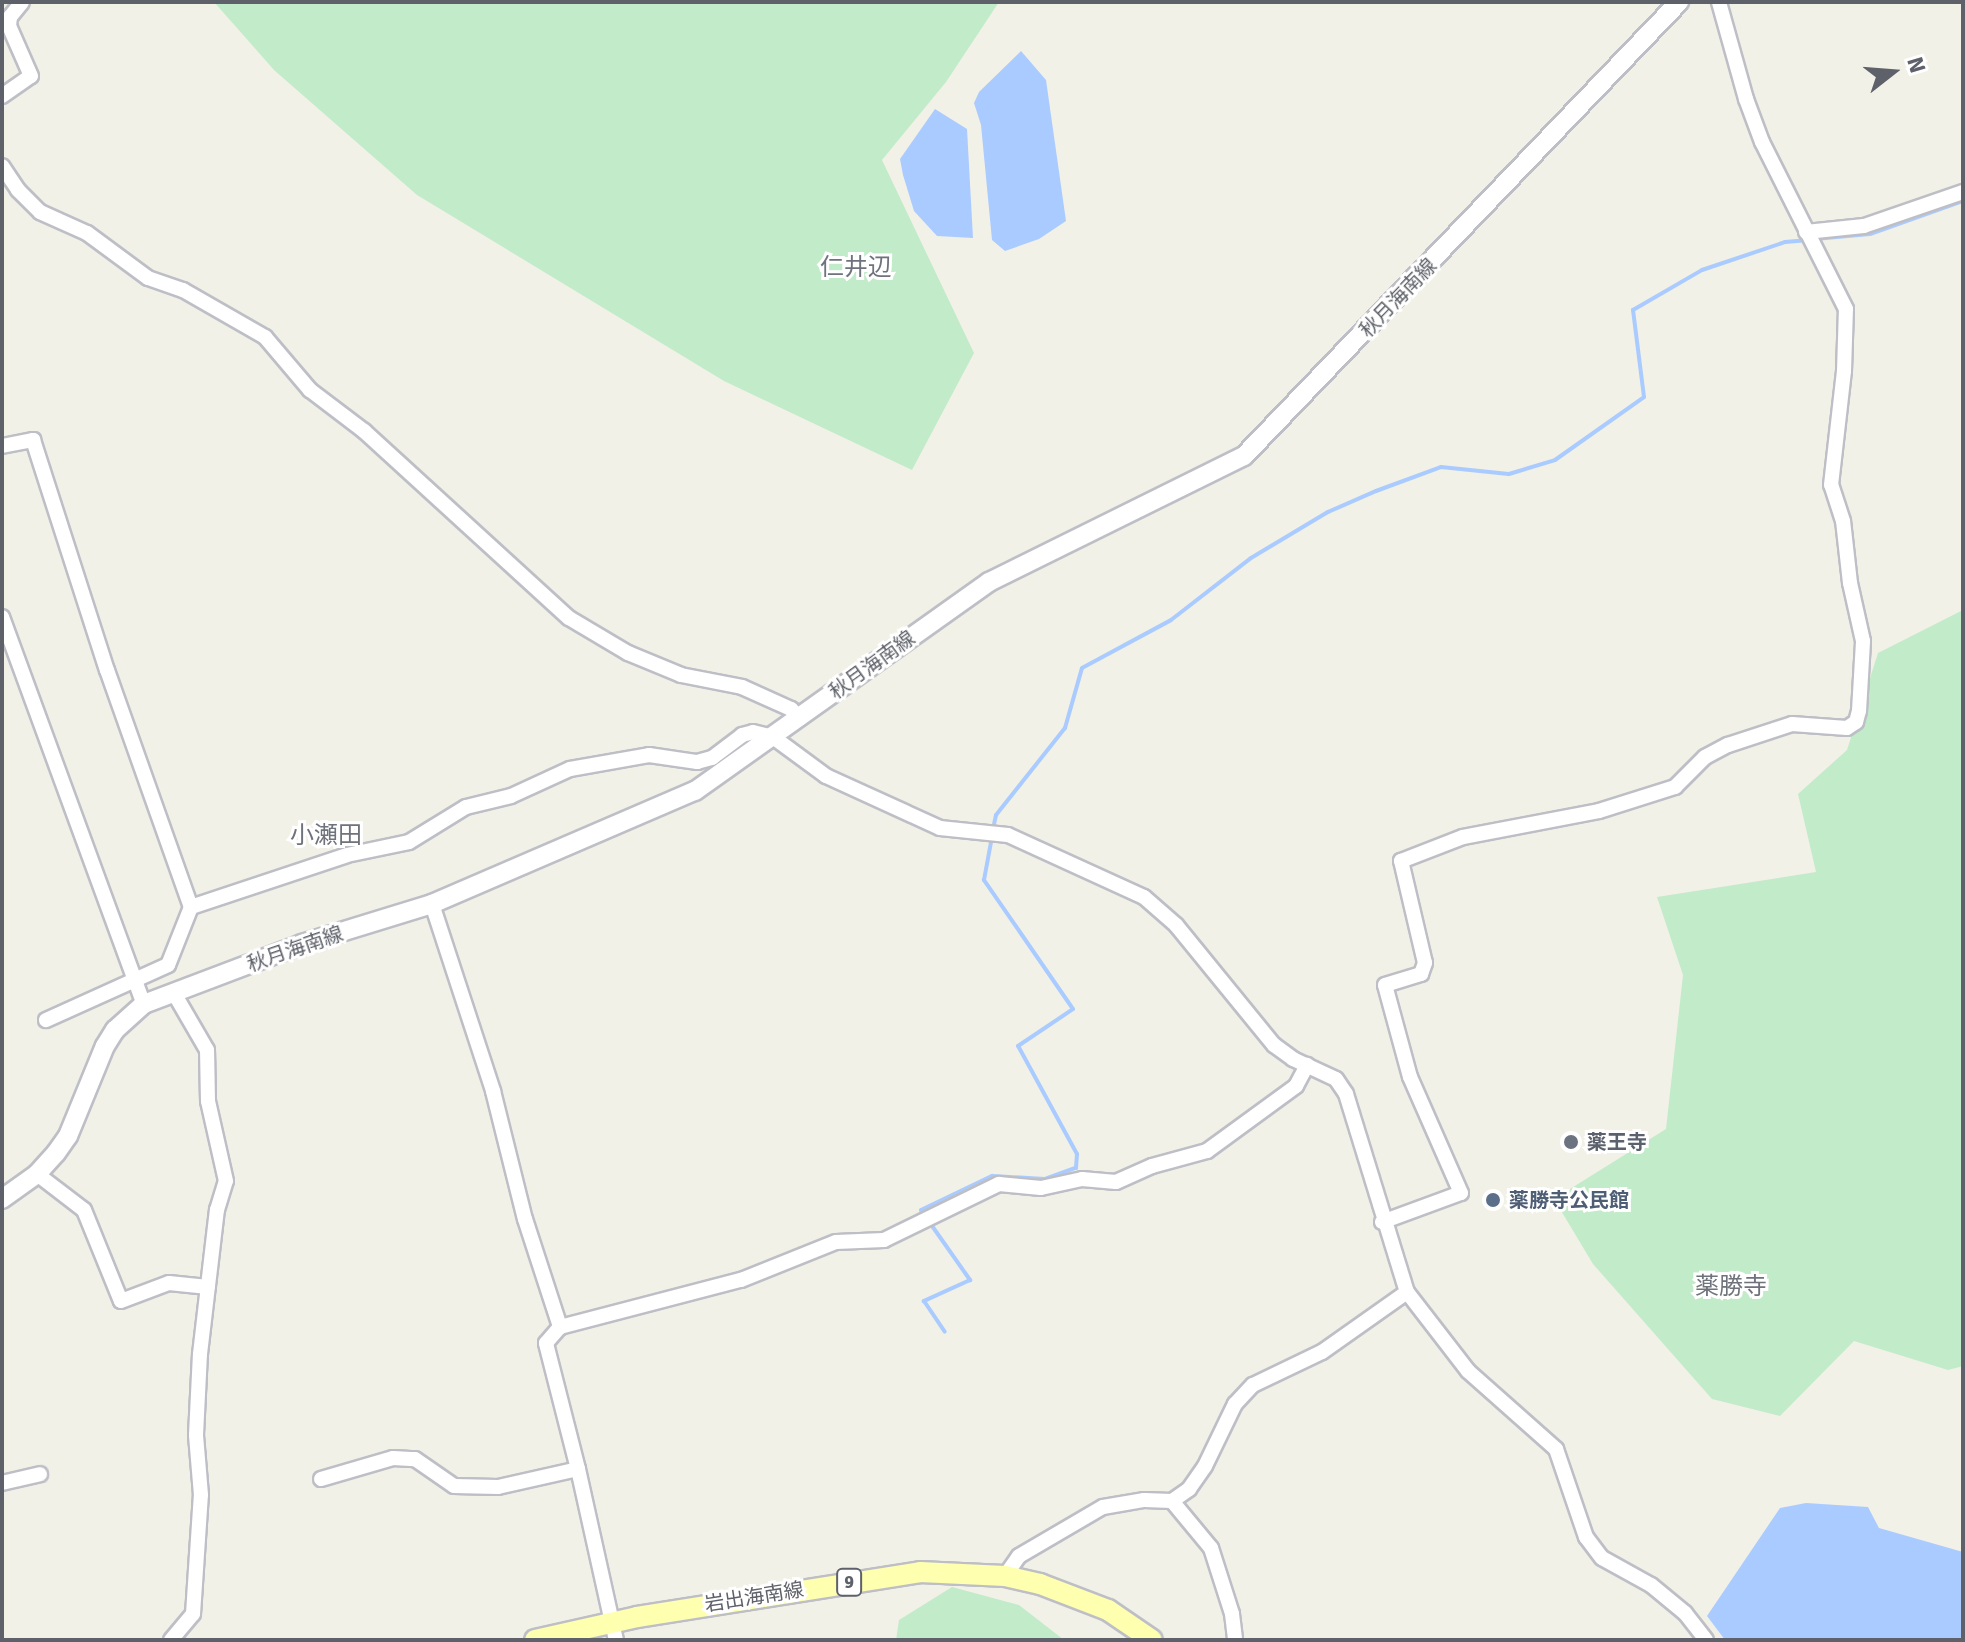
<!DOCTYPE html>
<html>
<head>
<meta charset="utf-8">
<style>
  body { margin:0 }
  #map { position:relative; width:1965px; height:1642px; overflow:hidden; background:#f2f1e7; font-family:Signika,"Noto Sans JP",sans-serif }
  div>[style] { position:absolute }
  .green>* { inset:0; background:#c2ebc9 }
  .water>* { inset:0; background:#aacbff }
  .stream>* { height:4px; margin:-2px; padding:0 2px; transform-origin:2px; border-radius:2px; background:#aacbff }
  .roads { filter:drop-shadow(2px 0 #bebfc6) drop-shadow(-2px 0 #bebfc6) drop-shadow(0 2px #bebfc6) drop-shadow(0 -2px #bebfc6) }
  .minor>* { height:14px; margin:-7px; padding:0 7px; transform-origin:7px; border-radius:7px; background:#fff }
  .secondary>* { height:18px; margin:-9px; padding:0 9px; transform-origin:9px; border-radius:9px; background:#fff }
  .primary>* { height:20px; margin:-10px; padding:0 10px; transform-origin:10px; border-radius:10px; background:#feffaf }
  .dots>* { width:22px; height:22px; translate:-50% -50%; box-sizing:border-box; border:4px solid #fff; border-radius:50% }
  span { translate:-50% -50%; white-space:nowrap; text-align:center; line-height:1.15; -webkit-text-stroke:6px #fff; paint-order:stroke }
  .shield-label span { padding:2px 6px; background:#fff; border:2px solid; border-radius:6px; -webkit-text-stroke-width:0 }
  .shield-label { font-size:18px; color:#5e6169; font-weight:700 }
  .street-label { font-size:20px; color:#5e6169 }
  .worship-label { font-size:20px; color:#5b616d; font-weight:700 }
  .left { translate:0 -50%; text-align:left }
  .service-label { font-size:20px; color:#4e5e75; font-weight:700 }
  .quarter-label { font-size:24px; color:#6f737b }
  .frame { position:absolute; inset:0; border:4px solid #5e6169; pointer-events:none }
  .north { position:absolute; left:1853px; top:32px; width:80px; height:80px; -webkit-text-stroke:6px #fff; paint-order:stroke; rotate:73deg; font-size:22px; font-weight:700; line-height:32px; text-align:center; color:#5e6169 }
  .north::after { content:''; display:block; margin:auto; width:28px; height:36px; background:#5e6169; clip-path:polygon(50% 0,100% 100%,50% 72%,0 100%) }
</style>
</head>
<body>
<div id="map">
  <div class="green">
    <i style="clip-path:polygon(214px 2px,999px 2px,946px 82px,882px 160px,974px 353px,912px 470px,724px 381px,417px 195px,274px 70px)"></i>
    <i style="clip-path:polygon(1963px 610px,1963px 1366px,1948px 1370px,1854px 1341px,1780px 1416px,1712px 1399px,1593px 1264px,1554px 1199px,1666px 1129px,1683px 975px,1657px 897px,1816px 872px,1798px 794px,1847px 750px,1878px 653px)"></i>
    <i style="clip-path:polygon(952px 1587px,1019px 1605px,1064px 1640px,896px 1640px,899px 1620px)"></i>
  </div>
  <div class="water">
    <i style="clip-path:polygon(1021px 51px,1046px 80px,1066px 221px,1039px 239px,1005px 251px,992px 240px,981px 125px,974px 103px,979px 92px)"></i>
    <i style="clip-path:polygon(935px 109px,967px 129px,973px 238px,937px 236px,914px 211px,903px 175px,900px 159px)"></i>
    <i style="clip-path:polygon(1806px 1503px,1868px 1507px,1879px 1528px,1963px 1552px,1963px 1640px,1725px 1640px,1707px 1616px,1780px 1508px)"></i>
  </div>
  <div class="stream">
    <i style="left:1815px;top:239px;width:55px;rotate:-5.2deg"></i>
    <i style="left:1870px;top:234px;width:99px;rotate:-19.5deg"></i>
    <i style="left:993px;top:829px;width:14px;rotate:-78deg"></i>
    <i style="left:996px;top:815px;width:111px;rotate:-51.6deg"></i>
    <i style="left:1065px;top:728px;width:62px;rotate:-74.2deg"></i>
    <i style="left:1082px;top:668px;width:101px;rotate:-28.3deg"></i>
    <i style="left:1171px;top:620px;width:101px;rotate:-37.8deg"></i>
    <i style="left:1251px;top:558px;width:90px;rotate:-30.9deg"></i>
    <i style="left:1328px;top:512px;width:52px;rotate:-23.6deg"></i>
    <i style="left:1376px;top:491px;width:69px;rotate:-20.3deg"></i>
    <i style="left:1441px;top:467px;width:68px;rotate:5.9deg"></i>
    <i style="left:1509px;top:474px;width:48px;rotate:-16.9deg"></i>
    <i style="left:1555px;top:460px;width:109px;rotate:-35.3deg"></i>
    <i style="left:1644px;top:397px;width:88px;rotate:-97.2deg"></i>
    <i style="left:1633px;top:310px;width:80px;rotate:-30.1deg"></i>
    <i style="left:1702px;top:270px;width:88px;rotate:-18.6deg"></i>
    <i style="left:1785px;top:242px;width:21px;rotate:-5deg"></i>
    <i style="left:925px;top:1216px;width:7px;rotate:-124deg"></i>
    <i style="left:921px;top:1210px;width:79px;rotate:-25.6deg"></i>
    <i style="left:992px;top:1176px;width:53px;rotate:3.2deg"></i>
    <i style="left:1045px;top:1179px;width:33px;rotate:-20deg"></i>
    <i style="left:1076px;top:1168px;width:14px;rotate:-86deg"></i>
    <i style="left:1077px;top:1154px;width:123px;rotate:-118.6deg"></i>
    <i style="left:1018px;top:1046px;width:66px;rotate:-33.9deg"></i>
    <i style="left:1073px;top:1009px;width:157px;rotate:-124.6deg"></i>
    <i style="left:984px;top:880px;width:44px;rotate:-79.5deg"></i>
    <i style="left:930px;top:1223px;width:70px;rotate:54.9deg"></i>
    <i style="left:970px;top:1280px;width:51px;rotate:155.5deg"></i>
    <i style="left:924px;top:1301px;width:37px;rotate:56deg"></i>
  </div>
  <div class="roads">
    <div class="minor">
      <i style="left:2px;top:96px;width:35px;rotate:-35deg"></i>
      <i style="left:31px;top:76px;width:55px;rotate:-113.7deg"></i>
      <i style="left:9px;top:26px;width:9px;rotate:-84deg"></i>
      <i style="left:10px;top:17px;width:19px;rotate:-51deg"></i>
      <i style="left:2px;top:166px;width:29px;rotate:56deg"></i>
      <i style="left:18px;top:190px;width:31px;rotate:45deg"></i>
      <i style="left:40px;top:212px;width:51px;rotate:24.1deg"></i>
      <i style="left:87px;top:233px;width:76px;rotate:36.4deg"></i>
      <i style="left:148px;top:278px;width:37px;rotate:19deg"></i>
      <i style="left:183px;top:290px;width:95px;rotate:29.8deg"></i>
      <i style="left:265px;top:337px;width:70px;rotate:49.7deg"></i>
      <i style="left:310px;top:390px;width:68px;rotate:37.2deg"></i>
      <i style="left:364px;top:431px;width:277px;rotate:42.4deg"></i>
      <i style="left:569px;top:618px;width:69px;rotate:30.7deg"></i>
      <i style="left:628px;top:653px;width:57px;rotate:22.5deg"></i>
      <i style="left:681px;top:675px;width:62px;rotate:11.1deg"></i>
      <i style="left:742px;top:687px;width:54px;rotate:24.2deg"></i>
      <i style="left:791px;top:709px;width:13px;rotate:45deg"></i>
      <i style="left:1806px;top:232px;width:58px;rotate:-5.9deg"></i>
      <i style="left:1864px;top:226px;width:105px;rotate:-19deg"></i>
      <i style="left:2px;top:446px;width:32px;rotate:-11deg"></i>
      <i style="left:33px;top:440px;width:242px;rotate:72.2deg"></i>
      <i style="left:107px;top:670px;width:251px;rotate:70.5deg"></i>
      <i style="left:191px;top:907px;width:62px;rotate:111.6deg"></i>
      <i style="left:168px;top:965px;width:134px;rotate:155.7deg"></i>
      <i style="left:2px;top:617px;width:412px;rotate:69.9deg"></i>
      <i style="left:432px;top:904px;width:197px;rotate:71.9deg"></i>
      <i style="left:493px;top:1091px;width:132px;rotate:76deg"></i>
      <i style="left:525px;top:1219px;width:114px;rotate:72deg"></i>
      <i style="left:191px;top:907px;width:164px;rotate:-18.4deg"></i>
      <i style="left:347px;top:855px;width:63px;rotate:-11.8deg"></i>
      <i style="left:409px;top:842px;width:67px;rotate:-31.6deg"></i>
      <i style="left:466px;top:807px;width:46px;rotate:-13.7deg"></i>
      <i style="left:511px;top:796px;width:65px;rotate:-24.6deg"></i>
      <i style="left:570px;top:769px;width:80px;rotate:-10deg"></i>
      <i style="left:649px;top:755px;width:49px;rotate:8.3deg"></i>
      <i style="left:697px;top:762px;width:16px;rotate:-15deg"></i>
      <i style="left:712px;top:758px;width:38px;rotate:-37deg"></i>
      <i style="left:742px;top:735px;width:11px;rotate:-15deg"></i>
      <i style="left:753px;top:732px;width:21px;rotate:14deg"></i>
      <i style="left:773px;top:737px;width:66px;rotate:36.3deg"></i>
      <i style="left:826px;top:776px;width:125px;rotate:24.5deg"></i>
      <i style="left:940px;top:828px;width:68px;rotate:5.9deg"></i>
      <i style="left:1008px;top:835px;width:149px;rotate:24.5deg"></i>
      <i style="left:1144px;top:897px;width:43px;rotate:41.2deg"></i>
      <i style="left:1176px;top:925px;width:155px;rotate:50.8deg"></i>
      <i style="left:1274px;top:1045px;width:24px;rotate:36deg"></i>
      <i style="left:1293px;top:1059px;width:47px;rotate:24.9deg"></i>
      <i style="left:1336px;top:1079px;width:18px;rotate:56deg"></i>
      <i style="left:1346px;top:1094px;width:207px;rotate:72.9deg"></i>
      <i style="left:1407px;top:1292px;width:100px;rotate:52.3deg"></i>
      <i style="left:1468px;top:1371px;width:118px;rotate:41.6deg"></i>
      <i style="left:1556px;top:1449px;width:93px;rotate:71.2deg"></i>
      <i style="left:1586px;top:1537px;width:26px;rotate:53deg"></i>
      <i style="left:1602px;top:1558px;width:56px;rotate:28.9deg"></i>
      <i style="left:1651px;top:1585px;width:44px;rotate:39.5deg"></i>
      <i style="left:1685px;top:1613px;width:34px;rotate:52deg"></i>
      <i style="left:37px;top:1174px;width:59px;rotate:37.5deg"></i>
      <i style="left:84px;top:1210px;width:98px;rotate:67.9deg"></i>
      <i style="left:121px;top:1301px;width:51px;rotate:-20.6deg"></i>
      <i style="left:169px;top:1283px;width:39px;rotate:6deg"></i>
      <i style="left:1382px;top:1222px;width:84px;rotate:-20.2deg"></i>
      <i style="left:1461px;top:1193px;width:127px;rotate:-113.7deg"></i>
      <i style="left:1410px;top:1077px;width:95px;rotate:-105.2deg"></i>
      <i style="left:1385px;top:985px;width:38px;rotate:-17deg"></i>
      <i style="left:1421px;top:974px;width:12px;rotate:-70deg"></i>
      <i style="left:1425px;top:963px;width:105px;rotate:-103.2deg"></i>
      <i style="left:1401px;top:861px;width:66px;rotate:-21.2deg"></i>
      <i style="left:1463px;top:837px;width:138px;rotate:-10.8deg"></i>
      <i style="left:1599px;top:811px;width:80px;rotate:-17.5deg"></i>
      <i style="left:1675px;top:787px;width:42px;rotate:-45deg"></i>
      <i style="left:1705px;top:757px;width:26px;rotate:-28deg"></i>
      <i style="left:1728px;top:745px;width:67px;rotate:-18.2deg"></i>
      <i style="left:1792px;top:724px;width:55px;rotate:4.2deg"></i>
      <i style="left:1847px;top:728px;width:11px;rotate:-34deg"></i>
      <i style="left:1856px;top:722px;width:11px;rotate:-75deg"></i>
      <i style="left:1859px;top:711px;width:70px;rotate:-86.7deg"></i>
      <i style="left:1863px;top:641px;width:59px;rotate:-102.6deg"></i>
      <i style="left:1850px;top:583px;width:62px;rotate:-96.4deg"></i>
      <i style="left:1843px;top:521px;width:38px;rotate:-108deg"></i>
      <i style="left:1831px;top:485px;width:115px;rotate:-83.5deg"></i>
      <i style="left:1844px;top:371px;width:62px;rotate:-88.2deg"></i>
      <i style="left:1846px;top:309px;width:187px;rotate:-116.7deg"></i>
      <i style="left:1762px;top:142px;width:46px;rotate:-110.4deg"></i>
      <i style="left:1746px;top:99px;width:101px;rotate:-105.6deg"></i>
      <i style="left:578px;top:1469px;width:175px;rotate:77.5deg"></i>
      <i style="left:321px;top:1479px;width:75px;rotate:-16.3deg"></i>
      <i style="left:393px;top:1458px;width:22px;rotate:3deg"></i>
      <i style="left:415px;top:1459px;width:47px;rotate:34.7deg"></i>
      <i style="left:454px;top:1486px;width:44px;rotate:1.3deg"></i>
      <i style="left:498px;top:1487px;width:82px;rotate:-12.7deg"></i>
      <i style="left:578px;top:1469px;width:130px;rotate:-104.3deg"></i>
      <i style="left:546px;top:1343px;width:21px;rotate:-49deg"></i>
      <i style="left:560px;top:1327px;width:187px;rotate:-14.6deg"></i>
      <i style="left:741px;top:1280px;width:102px;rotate:-21.8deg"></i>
      <i style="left:836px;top:1242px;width:48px;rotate:-2.4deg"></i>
      <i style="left:884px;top:1240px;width:128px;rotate:-26deg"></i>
      <i style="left:999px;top:1184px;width:42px;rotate:5.4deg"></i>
      <i style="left:1041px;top:1188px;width:42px;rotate:-12.4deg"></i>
      <i style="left:1082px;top:1179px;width:34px;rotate:5deg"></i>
      <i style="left:1116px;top:1182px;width:39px;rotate:-24deg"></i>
      <i style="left:1152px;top:1166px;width:57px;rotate:-15.3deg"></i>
      <i style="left:1207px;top:1151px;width:110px;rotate:-36.1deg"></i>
      <i style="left:1296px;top:1086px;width:24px;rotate:-62deg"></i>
      <i style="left:2px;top:1483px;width:39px;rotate:-13deg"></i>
      <i style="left:1172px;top:1501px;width:21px;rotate:-35deg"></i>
      <i style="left:1189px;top:1489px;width:28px;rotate:-55deg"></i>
      <i style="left:1205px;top:1466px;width:69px;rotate:-64.2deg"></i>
      <i style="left:1235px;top:1404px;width:26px;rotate:-47deg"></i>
      <i style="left:1253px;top:1385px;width:76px;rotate:-25.6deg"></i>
      <i style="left:1322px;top:1352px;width:104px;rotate:-35.2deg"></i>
      <i style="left:1005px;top:1576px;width:24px;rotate:-55deg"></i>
      <i style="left:1019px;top:1556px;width:97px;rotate:-30.3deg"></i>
      <i style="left:1103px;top:1507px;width:42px;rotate:-9.7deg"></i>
      <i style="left:1144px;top:1500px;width:28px;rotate:2deg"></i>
      <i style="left:1172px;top:1501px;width:61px;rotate:50.3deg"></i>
      <i style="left:1211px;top:1548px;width:69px;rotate:72.3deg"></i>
      <i style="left:1232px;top:1614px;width:26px;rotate:83deg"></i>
      <i style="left:171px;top:1640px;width:34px;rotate:-50deg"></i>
      <i style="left:193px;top:1614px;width:119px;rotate:-86.2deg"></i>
      <i style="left:201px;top:1495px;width:60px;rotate:-94.8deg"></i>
      <i style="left:196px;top:1435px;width:81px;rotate:-87.2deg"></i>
      <i style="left:200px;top:1354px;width:145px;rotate:-83.3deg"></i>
      <i style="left:217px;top:1210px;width:30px;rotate:-73deg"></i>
      <i style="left:226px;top:1181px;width:82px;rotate:-102.7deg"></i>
      <i style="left:208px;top:1101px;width:51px;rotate:-91.1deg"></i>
      <i style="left:207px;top:1050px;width:66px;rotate:-120.1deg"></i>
    </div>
    <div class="secondary">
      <i style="left:2px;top:1199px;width:43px;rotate:-35.5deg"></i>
      <i style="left:37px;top:1174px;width:28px;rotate:-48deg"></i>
      <i style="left:56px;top:1153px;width:21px;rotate:-55deg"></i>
      <i style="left:68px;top:1136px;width:97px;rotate:-67.7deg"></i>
      <i style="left:105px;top:1046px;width:19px;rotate:-58deg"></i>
      <i style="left:115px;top:1030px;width:39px;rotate:-42deg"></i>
      <i style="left:144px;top:1004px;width:169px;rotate:-20.8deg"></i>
      <i style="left:302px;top:944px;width:136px;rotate:-17.1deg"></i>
      <i style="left:432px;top:904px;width:286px;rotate:-23.3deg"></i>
      <i style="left:695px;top:791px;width:361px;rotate:-35.4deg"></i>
      <i style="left:989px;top:582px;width:284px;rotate:-26.3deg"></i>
      <i style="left:1244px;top:456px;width:629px;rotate:-46.22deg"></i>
    </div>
    <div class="primary">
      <i style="left:535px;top:1640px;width:105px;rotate:-12.7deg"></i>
      <i style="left:637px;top:1617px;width:287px;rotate:-9deg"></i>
      <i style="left:920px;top:1572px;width:85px;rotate:2.7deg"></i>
      <i style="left:1005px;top:1576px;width:36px;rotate:13deg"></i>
      <i style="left:1040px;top:1584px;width:73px;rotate:20.9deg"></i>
      <i style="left:1108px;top:1610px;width:53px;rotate:34.3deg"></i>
    </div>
  </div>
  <div class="dots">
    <i style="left:1571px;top:1142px;background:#6b7280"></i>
    <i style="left:1493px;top:1200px;background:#5c6f8a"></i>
  </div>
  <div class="shield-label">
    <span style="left:849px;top:1582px">9</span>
  </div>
  <div class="street-label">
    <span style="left:1398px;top:298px;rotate:-46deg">秋月海南線</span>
    <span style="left:872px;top:665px;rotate:-36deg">秋月海南線</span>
    <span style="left:295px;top:949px;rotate:-19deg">秋月海南線</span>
    <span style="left:754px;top:1597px;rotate:-9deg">岩出海南線</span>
  </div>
  <div class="worship-label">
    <span class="left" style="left:1587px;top:1142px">薬王寺</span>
  </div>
  <div class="service-label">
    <span class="left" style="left:1509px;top:1200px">薬勝寺公民館</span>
  </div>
  <div class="quarter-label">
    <span style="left:856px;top:268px">仁井辺</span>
    <span style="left:326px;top:836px">小瀬田</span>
    <span style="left:1731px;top:1287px">薬勝寺</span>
  </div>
  <div class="frame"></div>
  <div class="north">N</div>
</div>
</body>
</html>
